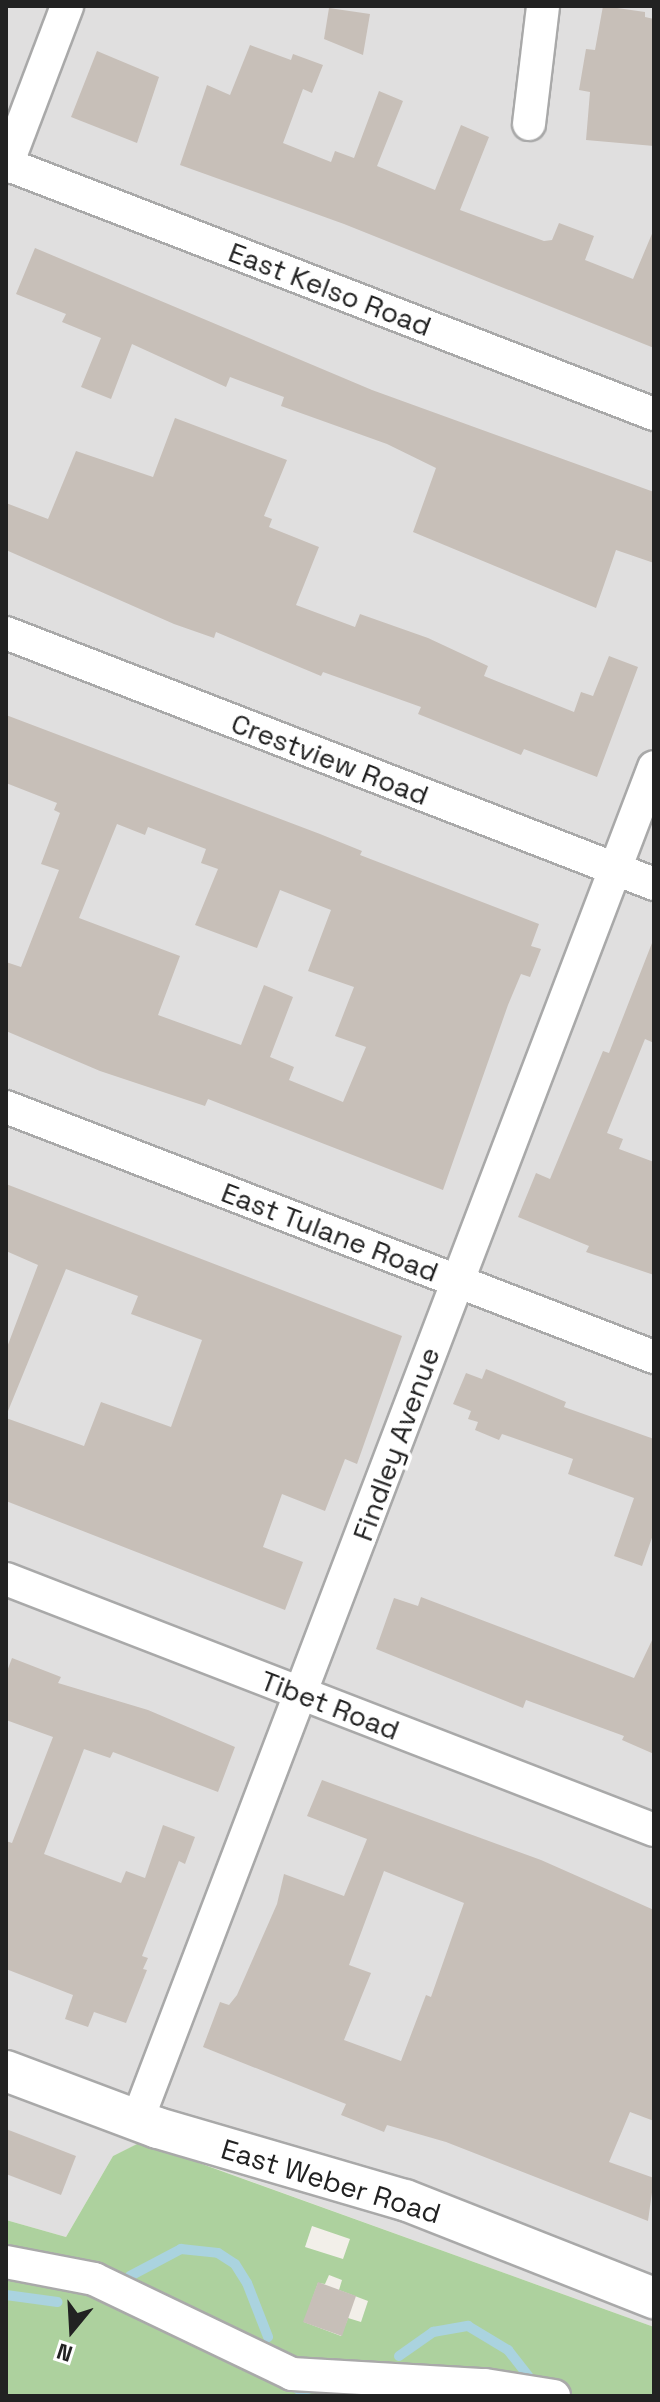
<!DOCTYPE html>
<html>
<head>
<meta charset="utf-8">
<style>
  body { margin:0 }
  #map { position:relative; width:660px; height:2402px; overflow:hidden; background:#f2efe9; font-family:"Space Grotesk",sans-serif }
  div>[style] { position:absolute }
  .residential>* { inset:0; background:#e0dfdf }
  .forest>* { inset:0; background:#add19e }
  .stream>* { height:10px; margin:-5px; padding:0 5px; transform-origin:5px; border-radius:5px; background:#aad3df }
  .building>* { inset:0; background:#c7bfb8 }
  .roads { filter:drop-shadow(2px 0 #a9a9a9) drop-shadow(-2px 0 #a9a9a9) drop-shadow(0 2px #a9a9a9) drop-shadow(0 -2px #a9a9a9) }
  .minor>* { height:32px; margin:-16px; padding:0 16px; transform-origin:16px; border-radius:16px; background:#fff }
  .tertiary>* { height:40px; margin:-20px; padding:0 20px; transform-origin:20px; border-radius:20px; background:#fff }
  span { translate:-50% -50%; white-space:nowrap; text-align:center; line-height:1.15; -webkit-text-stroke:8px #fff; paint-order:stroke }
  .street-label { font-size:28px; color:#222 }
  .frame { position:absolute; inset:0; border:8px solid #222; pointer-events:none }
  .north { position:absolute; left:32px; top:2290px; width:80px; height:80px; -webkit-text-stroke:6px #fff; paint-order:stroke; rotate:198deg; font-size:22px; font-weight:700; line-height:32px; text-align:center; color:#222 }
  .north::after { content:''; display:block; margin:auto; width:28px; height:36px; background:#222; clip-path:polygon(50% 0,100% 100%,50% 72%,0 100%) }
</style>
</head>
<body>
<div id="map">
  <div class="residential">
    <i style="clip-path:polygon(6px 6px,654px 6px,654px 2327px,142px 2142px,113px 2156px,66px 2237px,6px 2220px)"></i>
  </div>
  <div class="forest">
    <i style="clip-path:polygon(evenodd,141px 2142px,654px 2327px,654px 2396px,6px 2396px,6px 2220px,66px 2237px,113px 2156px,141px 2142px,312px 2226px,350px 2239px,343px 2259px,305px 2247px,312px 2226px,141px 2142px,329px 2275px,342px 2280px,339px 2290px,368px 2301px,361px 2322px,348px 2318px,341px 2336px,304px 2322px,318px 2283px,325px 2284px,329px 2275px)"></i>
  </div>
  <div class="stream">
    <i style="left:130px;top:2276px;width:58px;rotate:-27.9deg"></i>
    <i style="left:181px;top:2249px;width:37px;rotate:6deg"></i>
    <i style="left:218px;top:2253px;width:20px;rotate:33deg"></i>
    <i style="left:235px;top:2264px;width:22px;rotate:58deg"></i>
    <i style="left:247px;top:2283px;width:58px;rotate:68.7deg"></i>
    <i style="left:6px;top:2295px;width:52px;rotate:7.7deg"></i>
    <i style="left:399px;top:2356px;width:42px;rotate:-35.2deg"></i>
    <i style="left:433px;top:2332px;width:36px;rotate:-10deg"></i>
    <i style="left:468px;top:2326px;width:47px;rotate:31deg"></i>
    <i style="left:508px;top:2350px;width:33px;rotate:52deg"></i>
    <i style="left:291px;top:2383px;width:20px;rotate:41deg"></i>
    <i style="left:355px;top:2396px;width:2px;rotate:-27deg"></i>
  </div>
  <div class="building">
    <i style="clip-path:polygon(603px 6px,645px 12px,645px 17px,654px 19px,654px 146px,586px 140px,590px 92px,579px 90px,586px 49px,595px 50px)"></i>
    <i style="clip-path:polygon(329px 8px,370px 14px,363px 55px,324px 39px)"></i>
    <i style="clip-path:polygon(250px 45px,291px 60px,293px 54px,323px 65px,312px 93px,303px 89px,283px 143px,331px 162px,335px 151px,354px 158px,379px 91px,403px 101px,377px 166px,435px 190px,461px 125px,489px 137px,460px 210px,544px 241px,552px 240px,559px 223px,594px 236px,585px 260px,633px 279px,654px 229px,654px 348px,344px 224px,180px 165px,207px 85px,230px 95px)"></i>
    <i style="clip-path:polygon(97px 51px,159px 77px,137px 143px,71px 117px)"></i>
    <i style="clip-path:polygon(35px 248px,372px 390px,654px 492px,654px 563px,616px 550px,596px 608px,413px 532px,436px 468px,387px 444px,281px 406px,284px 397px,230px 377px,226px 387px,132px 344px,111px 399px,81px 387px,101px 338px,62px 322px,66px 314px,16px 294px)"></i>
    <i style="clip-path:polygon(175px 418px,287px 460px,264px 516px,272px 519px,269px 527px,319px 547px,296px 605px,355px 627px,360px 614px,428px 638px,488px 666px,484px 676px,574px 712px,581px 692px,593px 696px,609px 656px,638px 667px,597px 777px,524px 749px,521px 755px,418px 714px,421px 707px,323px 672px,321px 676px,216px 632px,214px 638px,174px 624px,6px 550px,6px 503px,48px 519px,76px 451px,153px 477px)"></i>
    <i style="clip-path:polygon(evenodd,6px 715px,320px 834px,362px 851px,360px 855px,539px 924px,531px 946px,541px 949px,530px 977px,521px 974px,508px 1005px,443px 1190px,208px 1099px,205px 1106px,100px 1071px,6px 1031px,6px 962px,21px 967px,59px 870px,41px 864px,60px 813px,54px 810px,57px 803px,6px 783px,6px 715px,117px 824px,145px 835px,148px 827px,206px 849px,201px 863px,218px 869px,195px 925px,257px 948px,280px 890px,331px 910px,308px 971px,354px 987px,335px 1036px,366px 1047px,343px 1102px,289px 1080px,294px 1067px,270px 1057px,293px 997px,264px 985px,241px 1045px,158px 1015px,180px 956px,79px 918px,117px 824px)"></i>
    <i style="clip-path:polygon(652px 943px,654px 1043px,645px 1039px,607px 1133px,623px 1139px,619px 1149px,654px 1162px,654px 1275px,586px 1252px,589px 1246px,518px 1217px,536px 1173px,550px 1179px,603px 1051px,609px 1053px)"></i>
    <i style="clip-path:polygon(6px 1184px,402px 1336px,357px 1464px,345px 1459px,325px 1511px,282px 1494px,263px 1547px,303px 1562px,285px 1610px,6px 1501px,6px 1418px,84px 1446px,101px 1402px,171px 1427px,202px 1340px,131px 1314px,138px 1296px,66px 1269px,6px 1416px,6px 1350px,38px 1265px,6px 1251px)"></i>
    <i style="clip-path:polygon(486px 1369px,566px 1402px,564px 1407px,654px 1439px,654px 1532px,642px 1566px,614px 1556px,634px 1498px,568px 1474px,573px 1459px,502px 1434px,499px 1440px,475px 1430px,478px 1422px,468px 1419px,471px 1411px,453px 1404px,466px 1373px,482px 1379px)"></i>
    <i style="clip-path:polygon(421px 1597px,634px 1678px,654px 1636px,654px 1754px,622px 1740px,624px 1736px,526px 1700px,523px 1708px,376px 1649px,394px 1598px,418px 1606px)"></i>
    <i style="clip-path:polygon(12px 1658px,61px 1677px,58px 1683px,148px 1710px,235px 1747px,218px 1792px,113px 1752px,110px 1758px,84px 1749px,44px 1854px,121px 1883px,126px 1871px,145px 1878px,163px 1825px,195px 1837px,185px 1864px,179px 1861px,142px 1956px,148px 1958px,143px 1969px,147px 1970px,126px 2023px,94px 2012px,88px 2027px,65px 2019px,73px 1995px,6px 1969px,6px 1841px,12px 1843px,53px 1737px,6px 1720px,6px 1674px)"></i>
    <i style="clip-path:polygon(evenodd,322px 1780px,541px 1860px,654px 1910px,654px 2121px,630px 2112px,609px 2162px,654px 2178px,648px 2221px,446px 2142px,387px 2125px,384px 2132px,341px 2115px,346px 2104px,203px 2047px,220px 2002px,229px 2005px,237px 1995px,277px 1904px,284px 1874px,344px 1896px,367px 1839px,307px 1816px,322px 1780px,384px 1871px,464px 1903px,431px 1997px,426px 1995px,401px 2061px,344px 2040px,371px 1973px,349px 1965px,384px 1871px)"></i>
    <i style="clip-path:polygon(6px 2129px,76px 2156px,61px 2195px,6px 2174px)"></i>
    <i style="clip-path:polygon(318px 2282px,356px 2296px,342px 2336px,303px 2322px)"></i>
  </div>
  <div class="roads">
    <div class="minor">
      <i style="left:529px;top:124px;width:119px;rotate:-83.2deg"></i>
      <i style="left:6px;top:164px;width:695px;rotate:21.1deg"></i>
      <i style="left:6px;top:167px;width:172px;rotate:-69.2deg"></i>
      <i style="left:6px;top:633px;width:695px;rotate:21.17deg"></i>
      <i style="left:6px;top:1107px;width:695px;rotate:21.1deg"></i>
      <i style="left:6px;top:1579px;width:695px;rotate:21.17deg"></i>
      <i style="left:137px;top:2121px;width:1449px;rotate:-69.1deg"></i>
      <i style="left:6px;top:2262px;width:90px;rotate:10.9deg"></i>
      <i style="left:94px;top:2279px;width:220px;rotate:25.6deg"></i>
      <i style="left:292px;top:2374px;width:193px;rotate:3.3deg"></i>
      <i style="left:485px;top:2385px;width:70px;rotate:9.1deg"></i>
    </div>
    <div class="tertiary">
      <i style="left:6px;top:2071px;width:162px;rotate:20.6deg"></i>
      <i style="left:158px;top:2128px;width:257px;rotate:16.3deg"></i>
      <i style="left:405px;top:2200px;width:268px;rotate:21.5deg"></i>
    </div>
  </div>
  <div class="street-label">
    <span style="left:330px;top:289px;rotate:21deg">East Kelso Road</span>
    <span style="left:330px;top:759px;rotate:21deg">Crestview Road</span>
    <span style="left:330px;top:1232px;rotate:21deg">East Tulane Road</span>
    <span style="left:396px;top:1444px;rotate:-70deg">Findley Avenue</span>
    <span style="left:330px;top:1705px;rotate:21deg">Tibet Road</span>
    <span style="left:331px;top:2181px;rotate:17deg">East Weber Road</span>
  </div>
  <div class="frame"></div>
  <div class="north">N</div>
</div>
</body>
</html>
